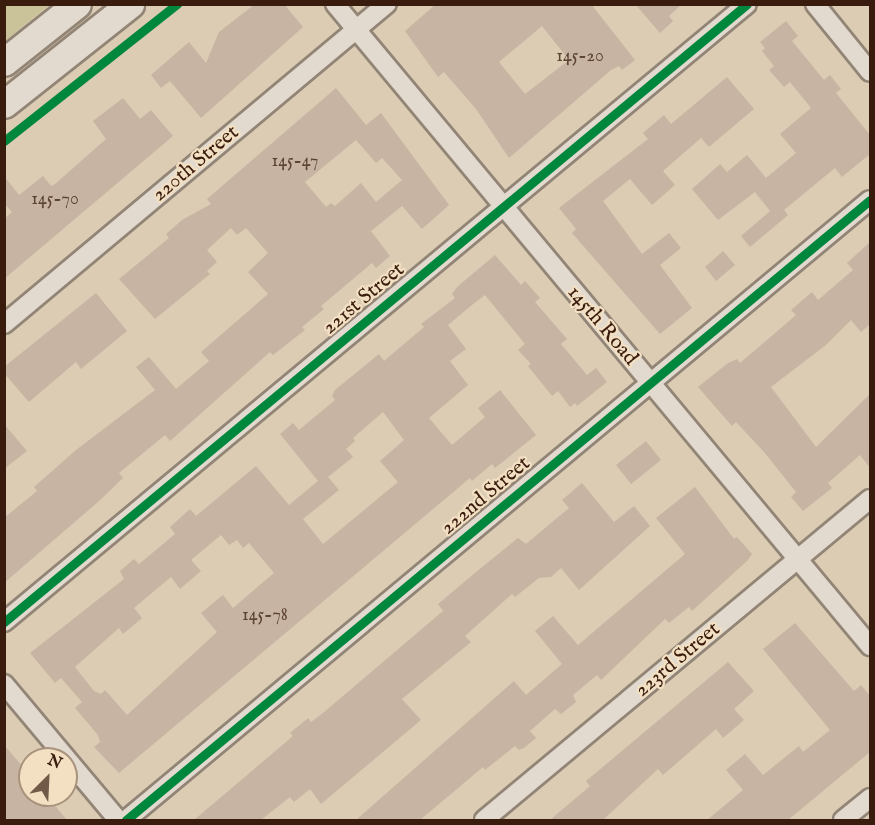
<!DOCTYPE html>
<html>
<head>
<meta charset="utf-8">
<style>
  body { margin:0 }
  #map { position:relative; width:875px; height:825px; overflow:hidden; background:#dcccb4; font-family:"IM FELL English",serif }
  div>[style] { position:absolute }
  .green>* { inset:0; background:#cac299 }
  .building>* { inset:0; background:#c7b4a2 }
  .roads { filter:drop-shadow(2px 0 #928576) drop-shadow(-2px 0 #928576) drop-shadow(0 2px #928576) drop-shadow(0 -2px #928576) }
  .street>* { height:18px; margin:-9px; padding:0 9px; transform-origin:9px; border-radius:9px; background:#e2dace }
  .secondary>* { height:27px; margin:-13.5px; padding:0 13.5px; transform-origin:13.5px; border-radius:13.5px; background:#e2dace }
  .cycleway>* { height:9px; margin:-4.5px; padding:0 4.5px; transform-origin:4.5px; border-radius:4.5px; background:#00873e }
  span { translate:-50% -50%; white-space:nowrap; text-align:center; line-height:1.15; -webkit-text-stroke:4.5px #f3e0c3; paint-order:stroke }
  .number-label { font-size:18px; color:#5d4334 }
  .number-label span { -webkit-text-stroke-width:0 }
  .street-label { font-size:21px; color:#391c0e }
  .frame { position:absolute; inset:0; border:6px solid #391c0e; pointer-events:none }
  .north { position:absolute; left:18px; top:747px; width:60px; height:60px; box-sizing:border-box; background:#f3e0c3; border:2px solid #a9927b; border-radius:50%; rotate:24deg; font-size:16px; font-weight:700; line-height:24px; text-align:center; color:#391c0e }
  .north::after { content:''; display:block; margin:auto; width:21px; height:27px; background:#725a48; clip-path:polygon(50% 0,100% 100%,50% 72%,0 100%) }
</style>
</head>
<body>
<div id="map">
  <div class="green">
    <i style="clip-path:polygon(5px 4px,49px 4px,49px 5px,5px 41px)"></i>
  </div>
  <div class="building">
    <i style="clip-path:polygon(255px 4px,284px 4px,303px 27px,201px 118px,170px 81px,161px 88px,151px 75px,189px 42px,206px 63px,219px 32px)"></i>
    <i style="clip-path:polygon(evenodd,436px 4px,591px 4px,635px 60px,622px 70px,619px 66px,611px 70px,509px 158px,476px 109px,444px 72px,438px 77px,405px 31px,436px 4px,542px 26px,569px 60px,525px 94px,499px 62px,542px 26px)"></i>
    <i style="clip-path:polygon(635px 4px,682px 4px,669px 16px,673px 21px,660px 33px)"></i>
    <i style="clip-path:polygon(786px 21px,798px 36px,792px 41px,824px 80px,830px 75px,841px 89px,836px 93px,870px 135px,870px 154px,842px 177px,835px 168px,784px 210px,788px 215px,750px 247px,741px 236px,770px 211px,755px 192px,718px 220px,692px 189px,720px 164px,727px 172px,747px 155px,766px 178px,796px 153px,780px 134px,811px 108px,790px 82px,784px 87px,769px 70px,774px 66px,762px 51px,765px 48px,760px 42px)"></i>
    <i style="clip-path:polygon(727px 77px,754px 109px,709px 147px,701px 138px,663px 171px,675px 185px,652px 205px,630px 179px,603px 201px,642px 254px,669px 233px,681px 248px,660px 265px,692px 308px,660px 334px,572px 233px,576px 229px,559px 208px,648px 139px,643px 133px,664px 115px,671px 124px)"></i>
    <i style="clip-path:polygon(evenodd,336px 88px,366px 125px,381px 113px,449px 205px,422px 229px,402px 206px,371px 231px,390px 256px,376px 268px,372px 263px,321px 306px,324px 309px,302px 327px,305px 330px,273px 355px,270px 352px,170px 441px,165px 435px,119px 473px,123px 478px,98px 502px,4px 583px,4px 518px,37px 491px,34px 487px,76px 450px,155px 390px,136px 367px,149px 357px,176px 389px,209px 361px,201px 352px,268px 294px,248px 272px,268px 253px,246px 228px,237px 235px,231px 228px,207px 250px,217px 262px,207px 271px,210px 274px,155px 319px,119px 279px,169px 238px,166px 234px,182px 220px,211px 204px,207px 199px,336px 88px,356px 140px,376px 163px,382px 158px,402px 180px,376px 202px,361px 183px,335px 206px,331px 203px,326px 207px,305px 182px,356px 140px)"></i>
    <i style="clip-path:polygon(123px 98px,140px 119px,151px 110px,173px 136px,4px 279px,4px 219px,12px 212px,4px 203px,4px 176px,19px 195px,43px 176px,51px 186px,55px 184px,106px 139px,93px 121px)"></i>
    <i style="clip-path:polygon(870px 242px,870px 324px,861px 332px,851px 320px,826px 345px,771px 387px,816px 447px,870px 394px,870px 468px,860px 455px,828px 483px,832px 488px,803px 511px,791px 497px,796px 492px,764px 452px,736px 422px,732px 426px,698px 387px,728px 363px,737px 359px,740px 363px,796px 315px,791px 310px,812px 292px,818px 300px,853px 270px,847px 263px)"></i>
    <i style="clip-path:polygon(723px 251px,735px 265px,716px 281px,705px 267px)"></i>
    <i style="clip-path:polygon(evenodd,495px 255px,521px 285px,525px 281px,540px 298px,535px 302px,567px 339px,561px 344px,587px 375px,596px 368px,607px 382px,577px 406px,575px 403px,570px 407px,558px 391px,552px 396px,528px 366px,531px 364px,518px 350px,525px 344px,485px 295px,472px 305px,448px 325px,466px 349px,450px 361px,468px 385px,429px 418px,452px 445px,485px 417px,478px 408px,500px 390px,536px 435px,495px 468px,492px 464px,472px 481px,470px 478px,119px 773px,94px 747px,100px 742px,98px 735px,75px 708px,82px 702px,61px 678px,55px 683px,30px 653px,124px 579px,120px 571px,134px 559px,139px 564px,175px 534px,170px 527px,190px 509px,196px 516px,256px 466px,289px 505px,318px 481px,280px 434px,293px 423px,299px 430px,335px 400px,332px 396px,335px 390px,379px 354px,384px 361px,424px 327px,421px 324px,455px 298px,452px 294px,457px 287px,495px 255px,383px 412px,404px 440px,380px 461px,398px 482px,323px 544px,303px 519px,339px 490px,328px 477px,353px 457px,346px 449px,355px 441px,353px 438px,383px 412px,495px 255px,221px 535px,229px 545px,237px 540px,243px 548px,249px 543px,274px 573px,233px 608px,223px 595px,201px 613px,217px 632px,127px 715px,105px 690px,101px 694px,94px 691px,75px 667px,119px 628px,123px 634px,142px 618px,134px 608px,171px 577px,180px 589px,201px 571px,191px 560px,221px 535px)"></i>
    <i style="clip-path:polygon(96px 293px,127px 331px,81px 369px,76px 362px,29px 402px,4px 373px,4px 367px)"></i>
    <i style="clip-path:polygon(4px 424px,27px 451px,4px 469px)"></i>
    <i style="clip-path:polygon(646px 441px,661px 460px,631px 484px,616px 465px)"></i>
    <i style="clip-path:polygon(582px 483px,614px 522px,634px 506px,650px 526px,579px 590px,561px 568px,551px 577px,539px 578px,515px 597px,512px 594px,465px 636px,471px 642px,402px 699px,421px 720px,321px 804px,310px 789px,294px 802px,290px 797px,261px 820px,194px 820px,293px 736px,290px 733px,308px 718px,311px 722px,323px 713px,443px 611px,438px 604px,476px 572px,518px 538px,526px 544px,569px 508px,562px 500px)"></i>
    <i style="clip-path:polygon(695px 487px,734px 539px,737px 537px,752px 554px,748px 560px,692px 611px,689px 607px,669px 623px,665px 619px,601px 680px,597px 675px,573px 695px,576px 702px,561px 714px,555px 709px,530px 731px,536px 738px,524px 748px,519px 750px,515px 746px,485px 770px,483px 767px,420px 820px,356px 820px,514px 681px,526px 695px,562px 664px,535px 631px,553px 616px,578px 645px,685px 554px,656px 518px)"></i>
    <i style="clip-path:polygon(795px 623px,854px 691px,861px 685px,870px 696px,870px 752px,788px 820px,707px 820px,743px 790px,726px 770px,745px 754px,763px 775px,799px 746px,803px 752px,830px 730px,763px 649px)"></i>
    <i style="clip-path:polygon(728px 662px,754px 691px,734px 709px,744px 720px,723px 738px,716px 729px,663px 775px,658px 769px,603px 820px,550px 820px,590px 786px,586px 781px)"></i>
    <i style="clip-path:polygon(4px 745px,30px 775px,30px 795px,46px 795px,67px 820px,4px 820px)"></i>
  </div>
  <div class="roads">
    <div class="street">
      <i style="left:335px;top:4px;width:836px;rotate:50.19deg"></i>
      <i style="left:815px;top:4px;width:87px;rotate:51deg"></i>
      <i style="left:4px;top:324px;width:499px;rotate:-39.9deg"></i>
      <i style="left:4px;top:622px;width:966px;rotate:-39.75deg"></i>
      <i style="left:4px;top:684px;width:177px;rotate:50deg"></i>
      <i style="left:126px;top:820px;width:968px;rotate:-39.81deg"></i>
      <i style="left:484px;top:820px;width:502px;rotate:-39.75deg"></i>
      <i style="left:843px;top:820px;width:35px;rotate:-39deg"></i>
    </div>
    <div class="secondary">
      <i style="left:4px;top:62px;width:93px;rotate:-38.5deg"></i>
      <i style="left:4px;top:104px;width:161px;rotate:-38.4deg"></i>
    </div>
  </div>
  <div class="cycleway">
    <i style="left:4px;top:141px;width:221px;rotate:-38.4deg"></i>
    <i style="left:4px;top:622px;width:966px;rotate:-39.75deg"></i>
    <i style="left:126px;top:820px;width:968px;rotate:-39.81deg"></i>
  </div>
  <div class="number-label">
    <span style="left:580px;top:57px">145-20</span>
    <span style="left:295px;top:162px">145-47</span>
    <span style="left:55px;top:200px">145-70</span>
    <span style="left:265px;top:616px">145-78</span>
  </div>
  <div class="street-label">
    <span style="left:196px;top:164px;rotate:-40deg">220th Street</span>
    <span style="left:364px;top:299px;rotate:-40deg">221st Street</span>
    <span style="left:602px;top:326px;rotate:50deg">145th Road</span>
    <span style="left:486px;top:496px;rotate:-40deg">222nd Street</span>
    <span style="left:678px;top:660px;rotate:-40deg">223rd Street</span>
  </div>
  <div class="frame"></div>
  <div class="north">N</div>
</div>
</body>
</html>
